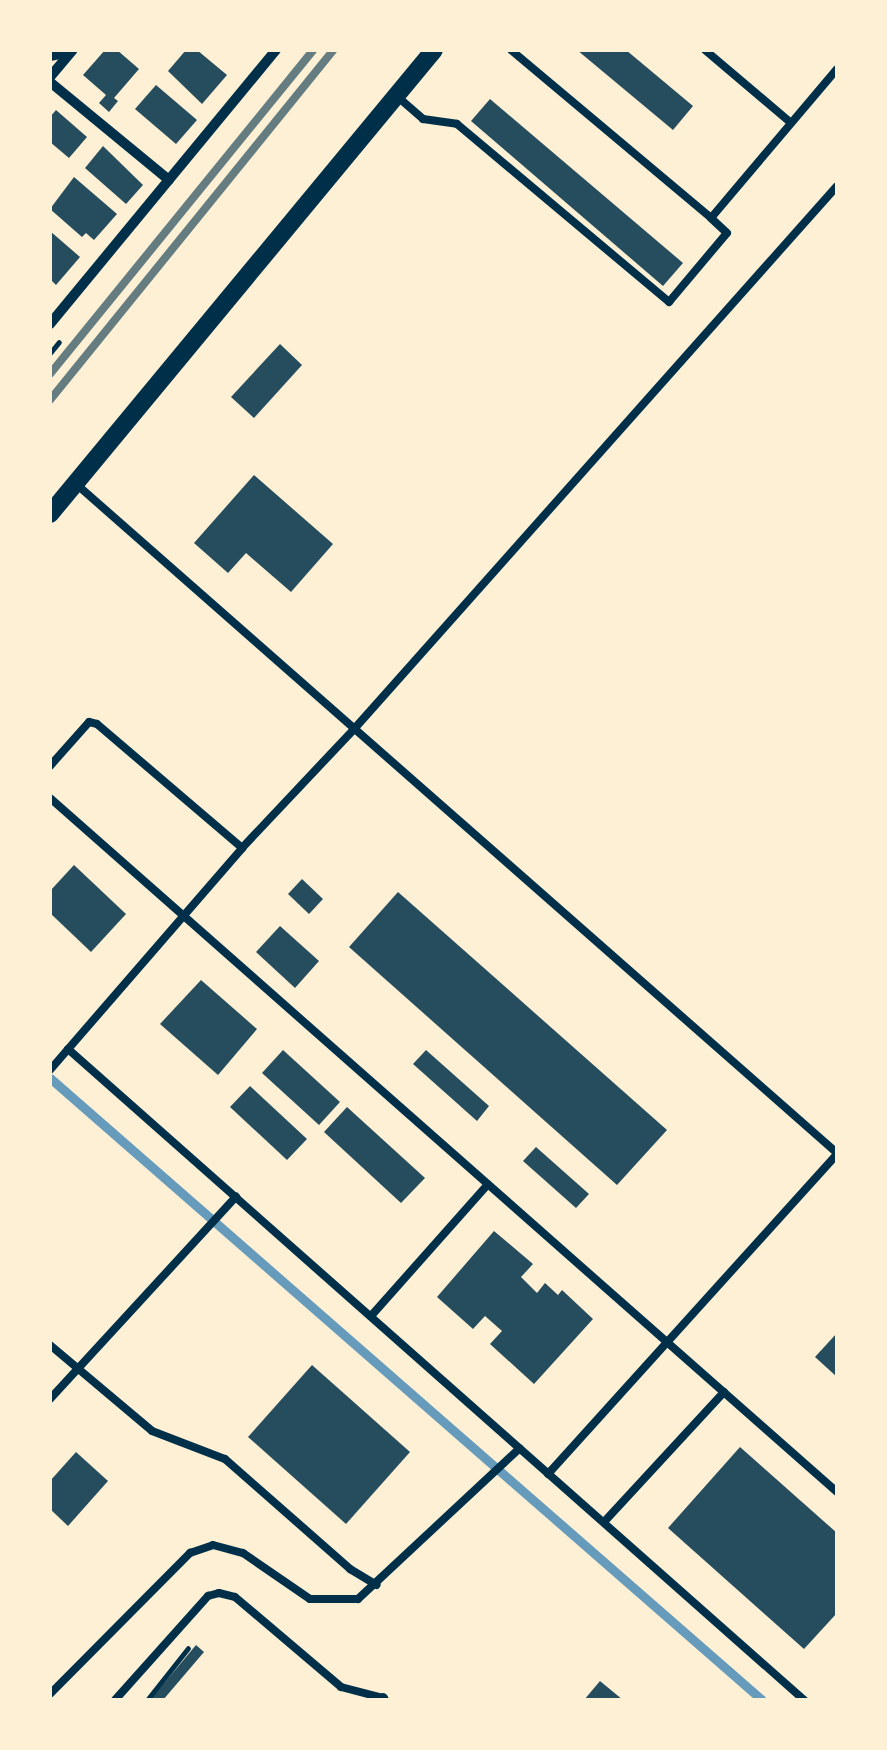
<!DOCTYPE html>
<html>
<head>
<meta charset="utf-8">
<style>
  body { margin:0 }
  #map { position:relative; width:887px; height:1750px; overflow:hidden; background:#fdf0d5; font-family:"Alegreya Sans",sans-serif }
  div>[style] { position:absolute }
  .stream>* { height:9px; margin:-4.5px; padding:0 4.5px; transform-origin:4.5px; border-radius:4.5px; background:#669bbc }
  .building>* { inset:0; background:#264d5e }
  .path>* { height:5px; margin:-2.5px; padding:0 2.5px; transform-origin:2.5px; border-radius:2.5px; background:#003049 }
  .service>* { height:8px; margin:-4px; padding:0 4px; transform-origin:4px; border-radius:4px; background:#003049 }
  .minor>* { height:10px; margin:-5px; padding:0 5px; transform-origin:5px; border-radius:5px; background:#003049 }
  .tertiary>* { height:18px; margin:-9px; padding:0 9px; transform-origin:9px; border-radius:9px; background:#003049 }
  .rail>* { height:8px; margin:-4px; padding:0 4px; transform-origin:4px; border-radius:4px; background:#657d81 }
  span { translate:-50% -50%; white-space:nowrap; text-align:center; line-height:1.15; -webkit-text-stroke:8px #fdf0d5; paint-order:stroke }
  .frame { position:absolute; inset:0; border:52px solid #fdf0d5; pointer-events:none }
</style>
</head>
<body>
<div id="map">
  <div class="stream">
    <i style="left:50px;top:1078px;width:945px;rotate:41.14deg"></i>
  </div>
  <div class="building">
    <i style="clip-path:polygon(105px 50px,117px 50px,139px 69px,114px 98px,118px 101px,109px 112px,99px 103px,106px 95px,83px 75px)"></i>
    <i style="clip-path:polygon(186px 50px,197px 50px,227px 75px,202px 104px,168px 71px)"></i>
    <i style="clip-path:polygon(577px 50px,626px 50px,693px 106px,673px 130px)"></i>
    <i style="clip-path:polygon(156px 85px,197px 120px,176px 144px,135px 109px)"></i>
    <i style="clip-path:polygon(490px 99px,683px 263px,663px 286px,471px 121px)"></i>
    <i style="clip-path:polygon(56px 110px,87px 137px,69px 158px,50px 142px,50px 117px)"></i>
    <i style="clip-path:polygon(103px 146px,143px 185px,126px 204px,85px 168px)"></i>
    <i style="clip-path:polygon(74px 177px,117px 214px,94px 240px,86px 233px,82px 237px,50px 209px)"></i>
    <i style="clip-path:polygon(50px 231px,80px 257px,56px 285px,50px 279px)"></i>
    <i style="clip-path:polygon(280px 344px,302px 365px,254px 418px,231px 397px)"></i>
    <i style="clip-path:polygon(254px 475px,333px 544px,291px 592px,246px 553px,228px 573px,194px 543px)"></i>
    <i style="clip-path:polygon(74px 865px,126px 914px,91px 952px,50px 913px,50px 891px)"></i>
    <i style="clip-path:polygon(302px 879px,323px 899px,309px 914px,288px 894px)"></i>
    <i style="clip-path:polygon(398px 892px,667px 1130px,617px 1185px,349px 947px)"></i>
    <i style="clip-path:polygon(280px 926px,319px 961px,295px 988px,256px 952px)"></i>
    <i style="clip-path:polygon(201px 980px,257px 1029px,218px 1075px,160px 1024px)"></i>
    <i style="clip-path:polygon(283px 1050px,340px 1102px,319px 1125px,262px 1073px)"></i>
    <i style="clip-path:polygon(426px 1050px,489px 1106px,477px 1121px,413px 1064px)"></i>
    <i style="clip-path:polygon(250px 1086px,307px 1139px,287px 1160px,230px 1107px)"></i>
    <i style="clip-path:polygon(347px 1107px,425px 1178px,401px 1203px,324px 1132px)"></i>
    <i style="clip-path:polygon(536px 1147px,589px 1194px,576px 1208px,523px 1161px)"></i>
    <i style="clip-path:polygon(494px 1231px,533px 1264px,521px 1277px,537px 1293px,545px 1283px,558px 1295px,562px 1290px,593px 1319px,534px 1384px,490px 1344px,502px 1331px,485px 1316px,473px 1329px,437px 1297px)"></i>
    <i style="clip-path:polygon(837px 1333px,837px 1377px,815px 1357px)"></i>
    <i style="clip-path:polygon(312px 1365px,410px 1452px,346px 1524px,248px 1437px)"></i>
    <i style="clip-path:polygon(740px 1447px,837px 1533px,837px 1613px,804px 1649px,668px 1528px)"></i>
    <i style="clip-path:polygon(76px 1452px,108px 1481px,68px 1526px,50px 1509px,50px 1481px)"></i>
    <i style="clip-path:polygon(196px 1645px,204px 1652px,163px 1700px,150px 1700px)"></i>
    <i style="clip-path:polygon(600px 1681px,623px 1700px,584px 1700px)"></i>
  </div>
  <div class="path">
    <i style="left:50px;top:353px;width:14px;rotate:-51deg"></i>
    <i style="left:147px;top:1700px;width:66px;rotate:-51.7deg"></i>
  </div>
  <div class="service">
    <i style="left:511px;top:50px;width:261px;rotate:40deg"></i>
    <i style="left:711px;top:218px;width:195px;rotate:-49.8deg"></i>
    <i style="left:705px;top:50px;width:111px;rotate:40.3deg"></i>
    <i style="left:399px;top:98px;width:32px;rotate:41deg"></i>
    <i style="left:423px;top:119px;width:34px;rotate:8deg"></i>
    <i style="left:457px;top:124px;width:277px;rotate:40deg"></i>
    <i style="left:669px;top:302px;width:90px;rotate:-50deg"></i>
    <i style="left:727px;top:233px;width:22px;rotate:-137deg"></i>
    <i style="left:75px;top:483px;width:1015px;rotate:41.32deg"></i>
    <i style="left:50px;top:766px;width:59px;rotate:-48.4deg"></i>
    <i style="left:89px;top:722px;width:8px;rotate:14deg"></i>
    <i style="left:97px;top:724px;width:191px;rotate:40.5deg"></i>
    <i style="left:50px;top:798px;width:1049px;rotate:41.41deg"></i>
    <i style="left:68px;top:1049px;width:983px;rotate:41.49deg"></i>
    <i style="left:50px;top:1070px;width:294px;rotate:-49.1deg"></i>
    <i style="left:242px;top:848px;width:165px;rotate:-46.7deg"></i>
    <i style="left:355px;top:728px;width:725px;rotate:-48.35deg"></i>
    <i style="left:371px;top:1316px;width:176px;rotate:-48.4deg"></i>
    <i style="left:50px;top:1345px;width:133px;rotate:40.1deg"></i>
    <i style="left:152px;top:1431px;width:78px;rotate:21deg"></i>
    <i style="left:225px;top:1459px;width:167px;rotate:41.3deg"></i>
    <i style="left:350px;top:1569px;width:31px;rotate:31deg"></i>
    <i style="left:50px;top:1399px;width:275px;rotate:-47.4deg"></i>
    <i style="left:548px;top:1474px;width:431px;rotate:-47.9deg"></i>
    <i style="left:604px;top:1522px;width:177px;rotate:-47.3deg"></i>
    <i style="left:50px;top:1694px;width:199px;rotate:-45.2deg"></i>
    <i style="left:190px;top:1553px;width:24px;rotate:-19deg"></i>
    <i style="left:213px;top:1545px;width:31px;rotate:15deg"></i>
    <i style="left:243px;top:1553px;width:81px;rotate:34.5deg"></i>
    <i style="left:310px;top:1599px;width:48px"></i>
    <i style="left:358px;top:1599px;width:221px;rotate:-43deg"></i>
    <i style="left:115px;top:1700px;width:140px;rotate:-48.2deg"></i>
    <i style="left:208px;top:1596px;width:11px;rotate:-15deg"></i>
    <i style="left:219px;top:1593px;width:16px;rotate:14deg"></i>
    <i style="left:235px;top:1597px;width:139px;rotate:40.3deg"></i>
    <i style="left:341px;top:1687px;width:43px;rotate:14.7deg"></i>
  </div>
  <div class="minor">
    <i style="left:50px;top:56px;width:20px;rotate:-11deg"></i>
    <i style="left:50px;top:77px;width:35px;rotate:-50deg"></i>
    <i style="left:50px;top:82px;width:154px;rotate:39.5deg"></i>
    <i style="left:50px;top:324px;width:355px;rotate:-50.5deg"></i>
    <i style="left:383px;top:1698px;width:2px;rotate:63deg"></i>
  </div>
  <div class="tertiary">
    <i style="left:50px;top:514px;width:602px;rotate:-50.39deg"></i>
  </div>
  <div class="rail">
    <i style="left:50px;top:374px;width:417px;rotate:-50.9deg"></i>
    <i style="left:50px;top:400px;width:450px;rotate:-51deg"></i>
  </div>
  <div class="frame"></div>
</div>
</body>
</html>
